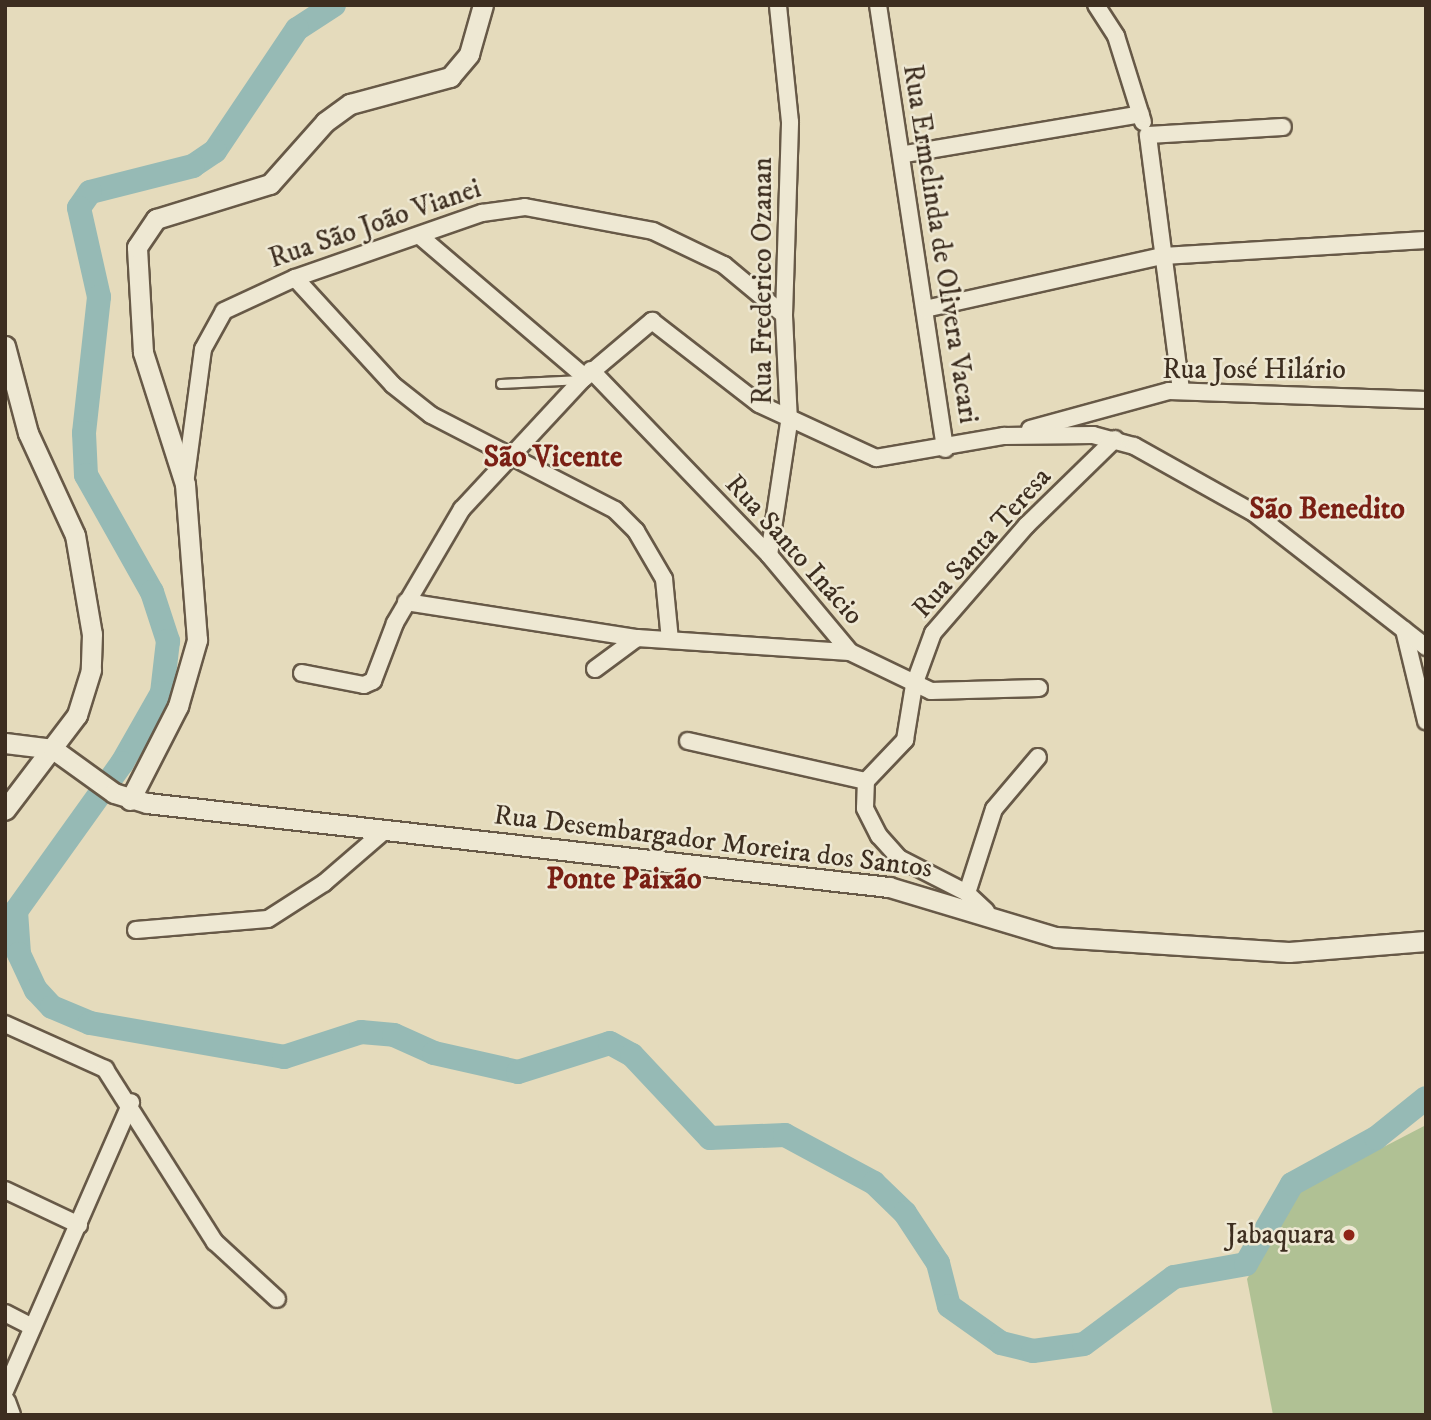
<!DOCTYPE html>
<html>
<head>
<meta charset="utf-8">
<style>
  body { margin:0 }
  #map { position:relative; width:1431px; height:1420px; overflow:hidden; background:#e5dbbc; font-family:"IM FELL DW Pica",serif }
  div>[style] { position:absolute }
  .green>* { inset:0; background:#b0c194 }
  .river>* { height:24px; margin:-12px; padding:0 12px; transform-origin:12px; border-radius:12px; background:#96bab5 }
  .roads { filter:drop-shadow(2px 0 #675947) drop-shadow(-2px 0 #675947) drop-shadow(0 2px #675947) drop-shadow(0 -2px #675947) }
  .service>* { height:8px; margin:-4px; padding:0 4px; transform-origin:4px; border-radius:4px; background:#eee8d3 }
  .minor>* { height:16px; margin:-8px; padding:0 8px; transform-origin:8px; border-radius:8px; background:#eee8d3 }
  .tertiary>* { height:19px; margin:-9.5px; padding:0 9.5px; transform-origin:9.5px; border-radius:9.5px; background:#eee8d3 }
  .dots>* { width:19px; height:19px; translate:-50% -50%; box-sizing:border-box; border:4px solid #eee8d3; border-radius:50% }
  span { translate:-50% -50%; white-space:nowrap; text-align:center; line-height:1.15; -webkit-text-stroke:5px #eee8d3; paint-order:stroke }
  .street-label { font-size:28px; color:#3d2e20 }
  .poi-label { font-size:28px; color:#3d2e20 }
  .right { translate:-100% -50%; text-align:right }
  .neighbourhood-label { font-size:30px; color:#7a1f14; font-weight:700 }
  .frame { position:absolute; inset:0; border:7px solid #3d2e20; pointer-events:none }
</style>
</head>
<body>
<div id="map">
  <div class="green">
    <i style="clip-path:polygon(1426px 1125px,1426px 1415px,1273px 1415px,1247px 1279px,1299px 1191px)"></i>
  </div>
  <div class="river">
    <i style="left:334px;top:5px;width:44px;rotate:147deg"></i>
    <i style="left:297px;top:29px;width:147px;rotate:123.9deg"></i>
    <i style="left:215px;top:151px;width:27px;rotate:146deg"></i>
    <i style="left:193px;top:166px;width:106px;rotate:165.8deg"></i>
    <i style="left:90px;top:192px;width:19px;rotate:125deg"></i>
    <i style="left:79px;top:208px;width:91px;rotate:77.3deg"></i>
    <i style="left:99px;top:297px;width:137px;rotate:96.3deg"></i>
    <i style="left:84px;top:433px;width:42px;rotate:87.3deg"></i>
    <i style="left:86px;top:475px;width:134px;rotate:60.6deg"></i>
    <i style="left:152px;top:592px;width:52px;rotate:71.9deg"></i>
    <i style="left:168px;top:641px;width:52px;rotate:96.6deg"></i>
    <i style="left:162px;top:693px;width:81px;rotate:119.7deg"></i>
    <i style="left:122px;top:763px;width:182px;rotate:125.6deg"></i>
    <i style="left:16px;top:911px;width:43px;rotate:86deg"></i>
    <i style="left:19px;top:954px;width:40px;rotate:65deg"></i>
    <i style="left:36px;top:990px;width:23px;rotate:47deg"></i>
    <i style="left:52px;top:1007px;width:41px;rotate:22.8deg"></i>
    <i style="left:90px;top:1023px;width:197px;rotate:9.9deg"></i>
    <i style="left:284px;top:1057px;width:81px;rotate:-18deg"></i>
    <i style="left:361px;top:1032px;width:33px;rotate:5deg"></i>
    <i style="left:394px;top:1035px;width:44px;rotate:24.2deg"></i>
    <i style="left:434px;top:1053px;width:86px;rotate:12.7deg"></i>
    <i style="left:518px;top:1072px;width:96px;rotate:-17.5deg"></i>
    <i style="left:610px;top:1043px;width:25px;rotate:29deg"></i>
    <i style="left:632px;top:1055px;width:114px;rotate:46.8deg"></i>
    <i style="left:710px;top:1138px;width:75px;rotate:-2.3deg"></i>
    <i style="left:785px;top:1135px;width:101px;rotate:28.3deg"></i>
    <i style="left:874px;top:1183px;width:43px;rotate:44.1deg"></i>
    <i style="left:905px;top:1213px;width:60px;rotate:56.6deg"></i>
    <i style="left:938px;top:1263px;width:44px;rotate:75.7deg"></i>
    <i style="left:949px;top:1306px;width:64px;rotate:35.4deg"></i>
    <i style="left:1001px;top:1343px;width:33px;rotate:14deg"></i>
    <i style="left:1033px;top:1351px;width:51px;rotate:-7.8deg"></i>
    <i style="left:1084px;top:1344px;width:112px;rotate:-36.7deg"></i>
    <i style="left:1174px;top:1277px;width:73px;rotate:-10.2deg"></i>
    <i style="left:1246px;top:1264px;width:92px;rotate:-60.1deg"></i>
    <i style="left:1292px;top:1184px;width:96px;rotate:-28.7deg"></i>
    <i style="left:1376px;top:1138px;width:64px;rotate:-38.7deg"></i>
  </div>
  <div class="roads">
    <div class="service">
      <i style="left:501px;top:384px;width:81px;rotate:-2.8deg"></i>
    </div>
    <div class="minor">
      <i style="left:878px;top:5px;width:449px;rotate:81.4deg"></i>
      <i style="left:1096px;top:5px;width:37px;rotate:57deg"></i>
      <i style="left:1116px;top:36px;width:90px;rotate:72.6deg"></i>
      <i style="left:905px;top:154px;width:239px;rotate:-9.6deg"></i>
      <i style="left:421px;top:237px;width:216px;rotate:40.5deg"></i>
      <i style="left:295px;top:278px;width:145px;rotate:47.5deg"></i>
      <i style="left:393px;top:385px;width:48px;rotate:38.3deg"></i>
      <i style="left:431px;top:415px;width:207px;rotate:27.3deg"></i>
      <i style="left:615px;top:510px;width:30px;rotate:45deg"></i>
      <i style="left:636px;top:531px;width:56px;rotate:59.7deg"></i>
      <i style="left:664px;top:579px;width:61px;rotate:84.4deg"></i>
      <i style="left:925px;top:309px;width:244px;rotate:-12.6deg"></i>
      <i style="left:1163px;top:256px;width:263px;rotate:-3.5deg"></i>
      <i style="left:591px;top:370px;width:257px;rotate:46.1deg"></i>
      <i style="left:769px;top:555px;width:126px;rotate:50.1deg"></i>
      <i style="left:850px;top:652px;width:90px;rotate:25.7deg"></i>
      <i style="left:931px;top:691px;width:108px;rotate:-1.6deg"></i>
      <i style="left:1181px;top:390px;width:257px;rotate:-97.4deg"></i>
      <i style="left:1148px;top:135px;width:135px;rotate:-3.4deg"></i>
      <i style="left:1030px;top:429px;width:144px;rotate:-15.3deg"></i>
      <i style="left:1169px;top:391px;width:257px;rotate:2deg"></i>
      <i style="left:185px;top:484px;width:136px;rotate:-82.4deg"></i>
      <i style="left:203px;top:349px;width:43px;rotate:-61.1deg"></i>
      <i style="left:224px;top:311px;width:78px;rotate:-24.9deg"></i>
      <i style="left:295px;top:278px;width:198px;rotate:-19.2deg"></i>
      <i style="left:482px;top:213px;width:43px;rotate:-7.9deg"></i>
      <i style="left:525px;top:207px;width:130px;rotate:10.6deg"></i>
      <i style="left:653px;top:231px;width:79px;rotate:25.6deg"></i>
      <i style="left:724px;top:265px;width:78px;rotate:39.8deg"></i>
      <i style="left:769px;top:555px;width:134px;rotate:-81.4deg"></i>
      <i style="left:789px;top:422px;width:107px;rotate:-92.7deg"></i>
      <i style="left:784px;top:315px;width:193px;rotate:-88.2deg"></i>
      <i style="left:790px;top:122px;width:118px;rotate:-95.9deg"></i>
      <i style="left:406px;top:602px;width:234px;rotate:8.9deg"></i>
      <i style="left:637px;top:638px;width:213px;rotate:3.8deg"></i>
      <i style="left:1404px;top:630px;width:94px;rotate:76.4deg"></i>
      <i style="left:595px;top:669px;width:52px;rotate:-36.4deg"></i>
      <i style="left:302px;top:673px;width:63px;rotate:11deg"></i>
      <i style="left:364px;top:685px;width:10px;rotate:-24deg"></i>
      <i style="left:373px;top:681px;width:62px;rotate:-69.2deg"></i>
      <i style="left:395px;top:623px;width:132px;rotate:-59.6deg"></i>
      <i style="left:462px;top:509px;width:176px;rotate:-47.1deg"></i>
      <i style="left:582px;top:380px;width:92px;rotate:-40.1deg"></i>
      <i style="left:652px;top:321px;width:135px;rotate:37.8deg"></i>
      <i style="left:759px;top:404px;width:129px;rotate:24.8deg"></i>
      <i style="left:876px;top:458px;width:130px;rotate:-9.8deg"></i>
      <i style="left:1004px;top:436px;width:89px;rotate:-0.6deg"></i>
      <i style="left:1093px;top:435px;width:42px;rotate:15deg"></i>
      <i style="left:1134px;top:446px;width:137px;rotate:29.2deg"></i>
      <i style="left:1254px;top:513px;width:218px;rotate:37.9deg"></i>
      <i style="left:688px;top:741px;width:182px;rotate:12.7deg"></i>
      <i style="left:967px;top:893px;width:88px;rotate:-72.2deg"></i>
      <i style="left:994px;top:809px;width:68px;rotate:-49.8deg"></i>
      <i style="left:986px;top:911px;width:26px;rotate:-137deg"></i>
      <i style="left:967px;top:893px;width:76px;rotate:-152.8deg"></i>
      <i style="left:899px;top:858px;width:30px;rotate:-132deg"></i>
      <i style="left:879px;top:836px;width:31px;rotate:-117deg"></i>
      <i style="left:865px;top:808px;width:27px;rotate:-88deg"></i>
      <i style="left:866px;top:781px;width:57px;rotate:-46.4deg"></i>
      <i style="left:905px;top:740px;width:56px;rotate:-80.7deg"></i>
      <i style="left:914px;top:685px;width:55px;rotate:-69.9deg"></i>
      <i style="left:933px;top:633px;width:143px;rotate:-49deg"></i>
      <i style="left:1027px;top:525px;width:123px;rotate:-44.3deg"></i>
      <i style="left:136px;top:930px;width:132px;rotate:-4.8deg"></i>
      <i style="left:268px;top:919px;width:67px;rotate:-32.7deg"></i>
      <i style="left:324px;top:883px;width:77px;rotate:-40.8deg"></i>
      <i style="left:5px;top:1024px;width:110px;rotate:24.2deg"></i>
      <i style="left:105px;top:1069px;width:205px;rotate:57.6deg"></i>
      <i style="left:215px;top:1242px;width:84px;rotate:42.6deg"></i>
      <i style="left:5px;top:1190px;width:82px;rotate:25.3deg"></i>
      <i style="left:5px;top:1313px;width:31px;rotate:27deg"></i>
      <i style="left:5px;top:1391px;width:315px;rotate:-66.4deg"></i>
    </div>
    <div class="tertiary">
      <i style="left:5px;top:346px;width:90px;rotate:75.2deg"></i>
      <i style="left:28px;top:433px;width:112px;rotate:65.3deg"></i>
      <i style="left:75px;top:535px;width:100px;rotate:80.3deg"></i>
      <i style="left:92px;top:634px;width:36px;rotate:92deg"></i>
      <i style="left:91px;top:670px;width:47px;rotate:107.3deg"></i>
      <i style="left:77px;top:715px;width:119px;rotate:127.2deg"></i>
      <i style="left:5px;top:743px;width:48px;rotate:7.1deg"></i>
      <i style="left:53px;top:749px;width:75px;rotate:35.8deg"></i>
      <i style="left:114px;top:793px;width:34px;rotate:17deg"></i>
      <i style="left:147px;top:803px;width:747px;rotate:6.46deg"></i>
      <i style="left:889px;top:887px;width:174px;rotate:16.7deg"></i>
      <i style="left:1056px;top:937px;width:233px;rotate:3.7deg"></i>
      <i style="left:1289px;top:952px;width:137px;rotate:-4.6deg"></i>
      <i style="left:130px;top:800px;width:106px;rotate:-62.9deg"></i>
      <i style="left:178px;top:706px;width:69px;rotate:-73.9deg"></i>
      <i style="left:197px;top:640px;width:156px;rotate:-94.4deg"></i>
      <i style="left:185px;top:484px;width:139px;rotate:-107.7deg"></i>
      <i style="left:143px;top:352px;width:105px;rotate:-93.3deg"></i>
      <i style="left:137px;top:247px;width:34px;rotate:-56deg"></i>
      <i style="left:156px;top:219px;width:119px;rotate:-17.1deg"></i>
      <i style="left:270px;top:184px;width:83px;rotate:-48.4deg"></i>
      <i style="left:325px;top:122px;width:31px;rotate:-36deg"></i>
      <i style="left:350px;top:104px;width:104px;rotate:-15.1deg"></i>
      <i style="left:450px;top:77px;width:30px;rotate:-50deg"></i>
      <i style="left:469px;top:54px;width:51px;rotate:-74.1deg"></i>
      <i style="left:5px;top:1401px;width:15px;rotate:70deg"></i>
    </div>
  </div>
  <div class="dots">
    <i style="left:1349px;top:1235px;background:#8f2418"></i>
  </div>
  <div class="street-label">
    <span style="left:375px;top:224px;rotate:-19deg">Rua São João Vianei</span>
    <span style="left:940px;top:244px;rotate:81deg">Rua Ermelinda de Olivera Vacari</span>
    <span style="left:763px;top:281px;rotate:-90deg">Rua Frederico Ozanan</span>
    <span style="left:1254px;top:370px">Rua José Hilário</span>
    <span style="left:982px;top:543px;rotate:-48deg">Rua Santa Teresa</span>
    <span style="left:794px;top:550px;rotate:48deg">Rua Santo Inácio</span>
    <span style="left:713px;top:842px;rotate:7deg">Rua Desembargador Moreira dos Santos</span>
  </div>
  <div class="poi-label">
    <span class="right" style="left:1335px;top:1235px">Jabaquara</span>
  </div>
  <div class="neighbourhood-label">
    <span style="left:553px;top:458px">São Vicente</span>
    <span style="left:1327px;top:510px">São Benedito</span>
    <span style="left:624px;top:880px">Ponte Paixão</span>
  </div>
  <div class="frame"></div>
</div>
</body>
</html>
